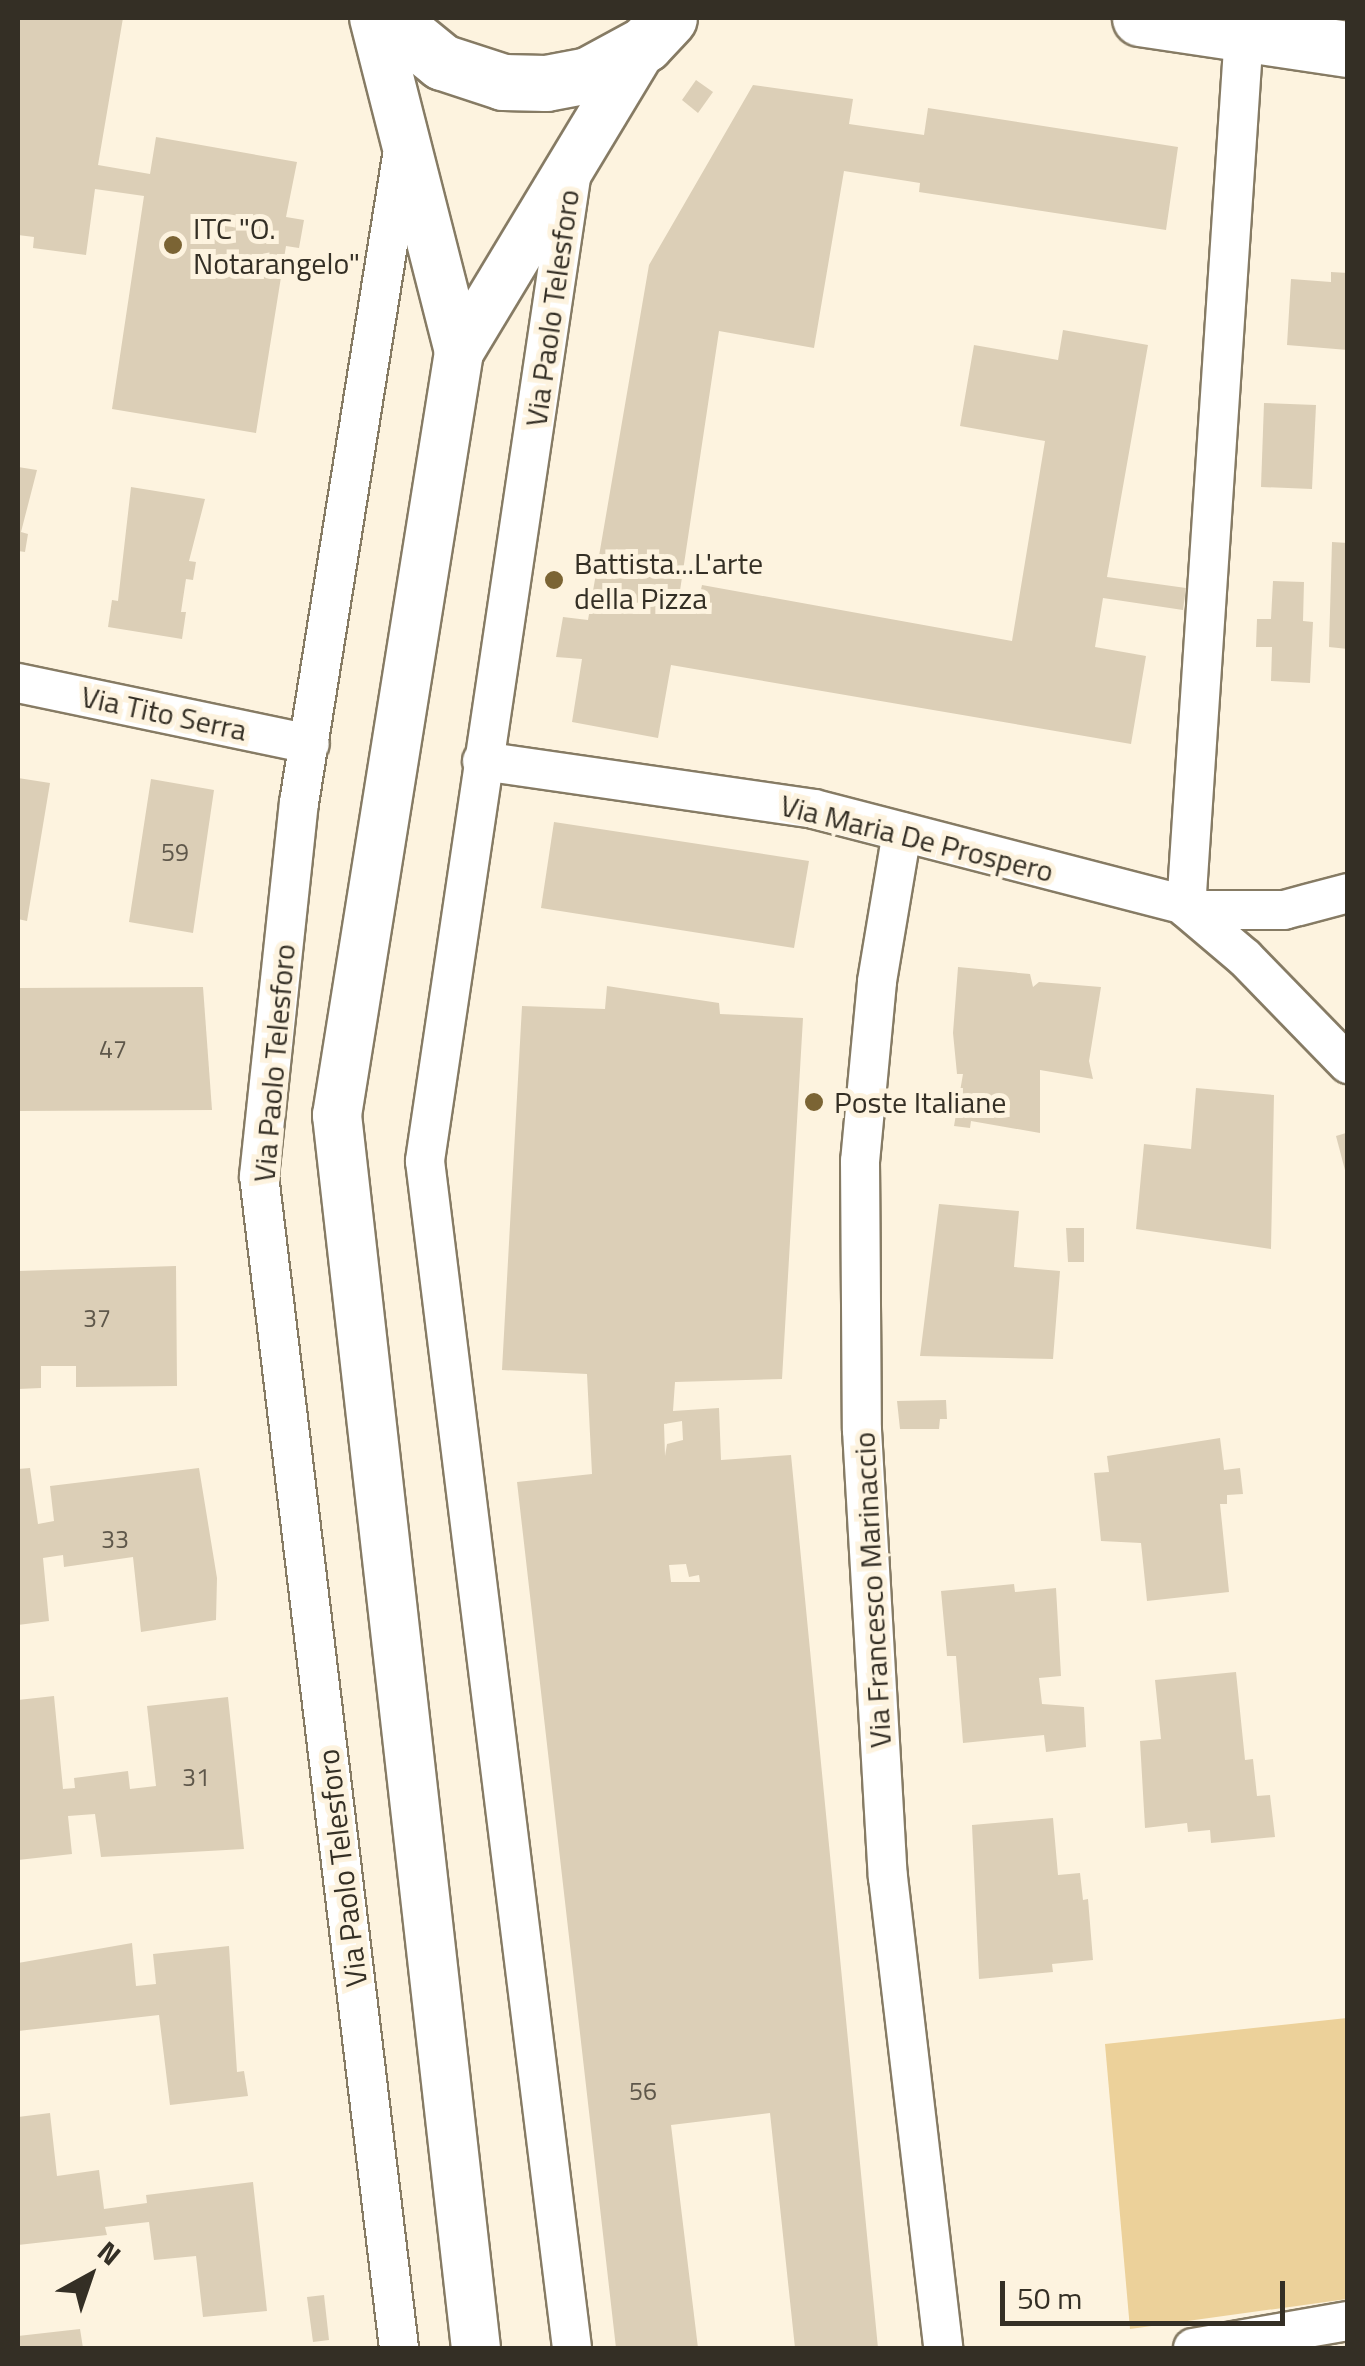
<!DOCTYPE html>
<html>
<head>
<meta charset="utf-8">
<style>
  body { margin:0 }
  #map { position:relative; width:1365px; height:2366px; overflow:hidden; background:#fdf3df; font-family:"Titillium Web",sans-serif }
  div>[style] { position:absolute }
  .green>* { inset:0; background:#ecd19a }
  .building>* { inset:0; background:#dccfb7 }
  .roads { filter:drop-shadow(2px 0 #867b64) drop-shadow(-2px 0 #867b64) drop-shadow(0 2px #867b64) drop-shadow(0 -2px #867b64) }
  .minor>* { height:38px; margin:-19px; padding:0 19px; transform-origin:19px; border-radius:19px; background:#fff }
  .tertiary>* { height:48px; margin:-24px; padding:0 24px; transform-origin:24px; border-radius:24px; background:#fff }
  .secondary>* { height:55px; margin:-27.5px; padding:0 27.5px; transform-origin:27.5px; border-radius:27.5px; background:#fff }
  .dots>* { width:28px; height:28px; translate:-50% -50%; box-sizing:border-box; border:5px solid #fdf3df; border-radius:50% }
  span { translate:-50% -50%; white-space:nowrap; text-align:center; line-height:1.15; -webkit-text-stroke:10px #fdf3df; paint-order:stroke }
  .number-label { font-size:25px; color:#5e574a }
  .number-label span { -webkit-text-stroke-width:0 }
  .poi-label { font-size:30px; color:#342f25 }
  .left { translate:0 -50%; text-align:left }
  .street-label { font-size:30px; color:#342f25 }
  .frame { position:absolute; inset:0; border:20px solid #342f25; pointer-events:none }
  .north { position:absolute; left:40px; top:2226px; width:100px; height:100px; -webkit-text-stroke:8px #fdf3df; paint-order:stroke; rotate:40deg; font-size:28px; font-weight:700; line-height:40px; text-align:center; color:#342f25 }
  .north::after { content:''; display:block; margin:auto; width:35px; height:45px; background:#342f25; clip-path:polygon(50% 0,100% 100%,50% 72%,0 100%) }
  .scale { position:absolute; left:1000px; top:2281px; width:285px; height:45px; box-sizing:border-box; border:5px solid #342f25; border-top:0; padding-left:12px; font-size:30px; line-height:35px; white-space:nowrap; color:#342f25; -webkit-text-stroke:8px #fdf3df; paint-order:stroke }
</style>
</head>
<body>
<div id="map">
  <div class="green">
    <i style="clip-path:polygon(1347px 2018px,1347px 2299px,1130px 2329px,1105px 2044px)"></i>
  </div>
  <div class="building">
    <i style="clip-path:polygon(18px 18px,123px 18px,98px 165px,150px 174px,156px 137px,297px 162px,286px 217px,304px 220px,299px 248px,286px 246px,256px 433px,112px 409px,144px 196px,95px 189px,86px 255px,33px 248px,34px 237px,18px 235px)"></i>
    <i style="clip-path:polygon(696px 80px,713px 92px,698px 113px,682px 100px)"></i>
    <i style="clip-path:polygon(753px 85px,853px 99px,849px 124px,924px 135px,928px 108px,1178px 147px,1166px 230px,919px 192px,920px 183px,844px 171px,814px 348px,719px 331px,678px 604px,697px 607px,702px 585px,1012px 641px,1045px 441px,960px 426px,974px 345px,1058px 360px,1063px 330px,1148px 345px,1107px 577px,1186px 588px,1183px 610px,1103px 598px,1095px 647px,1146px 656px,1131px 744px,671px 665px,658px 738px,572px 722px,582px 659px,556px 657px,563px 617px,588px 620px,649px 265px)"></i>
    <i style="clip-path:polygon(1331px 272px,1348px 273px,1348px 350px,1287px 345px,1291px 279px,1331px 282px)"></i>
    <i style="clip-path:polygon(1264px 403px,1316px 405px,1312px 489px,1261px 487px)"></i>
    <i style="clip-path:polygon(18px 467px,37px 470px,21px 532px,28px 534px,25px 552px,18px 551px)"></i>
    <i style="clip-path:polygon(131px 487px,205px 499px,189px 561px,196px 562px,193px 580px,186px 579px,181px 612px,186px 612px,182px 639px,108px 627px,112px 600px,118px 601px)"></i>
    <i style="clip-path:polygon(1332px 542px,1348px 543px,1348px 649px,1329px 647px)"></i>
    <i style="clip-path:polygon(1273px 581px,1304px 582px,1303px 621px,1313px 622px,1310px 683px,1271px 681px,1272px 647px,1256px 647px,1257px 619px,1271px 619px)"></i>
    <i style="clip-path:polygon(18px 778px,50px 783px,27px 921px,18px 919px)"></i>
    <i style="clip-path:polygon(151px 779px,214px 790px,193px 933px,129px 922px)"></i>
    <i style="clip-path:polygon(554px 822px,809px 861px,794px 948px,541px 908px)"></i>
    <i style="clip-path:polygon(958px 967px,1030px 974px,1033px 987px,1039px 982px,1101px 987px,1089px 1061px,1093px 1079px,1040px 1070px,1040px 1133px,971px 1121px,970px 1128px,954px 1126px,963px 1074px,957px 1074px,953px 1033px)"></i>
    <i style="clip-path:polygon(evenodd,607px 986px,719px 1003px,720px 1014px,803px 1018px,782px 1379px,675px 1382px,673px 1411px,719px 1408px,721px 1460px,791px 1455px,878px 2348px,795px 2348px,770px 2113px,671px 2125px,698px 2348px,616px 2348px,517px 1482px,592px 1474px,587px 1374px,502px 1370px,522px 1006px,605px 1009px,607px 986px,682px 1421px,683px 1440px,667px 1444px,665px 1456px,664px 1424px,682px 1421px,607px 986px,686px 1564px,689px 1577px,699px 1575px,700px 1582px,671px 1582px,669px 1565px,686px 1564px)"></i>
    <i style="clip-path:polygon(203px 987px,212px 1110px,18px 1111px,18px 988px)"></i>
    <i style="clip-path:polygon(1196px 1088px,1274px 1095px,1271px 1249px,1136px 1229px,1144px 1144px,1191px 1149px)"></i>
    <i style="clip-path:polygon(1346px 1133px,1348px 1139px,1346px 1174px,1336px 1136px)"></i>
    <i style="clip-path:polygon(939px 1204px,1019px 1211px,1014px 1267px,1060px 1271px,1053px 1359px,920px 1356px)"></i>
    <i style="clip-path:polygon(1066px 1228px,1084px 1228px,1084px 1262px,1068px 1262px)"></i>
    <i style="clip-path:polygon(176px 1266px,177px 1386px,76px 1387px,76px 1366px,41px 1366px,41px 1388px,18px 1389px,18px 1271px)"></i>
    <i style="clip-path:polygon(946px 1400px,947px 1419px,940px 1419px,939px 1429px,900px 1429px,897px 1401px)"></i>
    <i style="clip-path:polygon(1220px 1438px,1224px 1470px,1240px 1468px,1243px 1494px,1227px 1495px,1227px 1504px,1220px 1504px,1229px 1592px,1147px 1601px,1141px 1543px,1101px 1541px,1094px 1473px,1109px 1472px,1107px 1456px)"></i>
    <i style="clip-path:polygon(30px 1468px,38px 1524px,54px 1521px,50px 1486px,199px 1468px,217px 1578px,216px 1620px,141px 1632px,133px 1557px,64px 1567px,63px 1555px,43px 1558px,49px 1621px,18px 1625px,18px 1469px)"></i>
    <i style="clip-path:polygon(1014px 1584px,1015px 1592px,1056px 1588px,1061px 1676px,1039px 1678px,1042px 1704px,1084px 1707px,1086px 1747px,1046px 1752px,1044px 1735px,963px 1743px,956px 1656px,947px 1656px,941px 1591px)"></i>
    <i style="clip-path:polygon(1236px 1672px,1245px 1760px,1253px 1759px,1257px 1796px,1270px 1795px,1275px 1837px,1211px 1843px,1210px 1830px,1188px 1832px,1187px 1823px,1145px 1828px,1140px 1741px,1161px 1739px,1155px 1680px)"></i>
    <i style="clip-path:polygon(54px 1696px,63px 1789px,75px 1788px,74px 1778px,128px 1771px,130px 1789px,156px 1786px,147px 1706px,228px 1697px,244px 1849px,101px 1857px,95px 1814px,68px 1816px,72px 1854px,18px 1860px,18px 1700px)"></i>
    <i style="clip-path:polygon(1053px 1818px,1058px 1875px,1080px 1873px,1083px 1900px,1088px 1899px,1093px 1960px,1052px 1964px,1053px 1972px,979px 1979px,972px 1825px)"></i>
    <i style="clip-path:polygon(132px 1943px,136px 1986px,156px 1984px,153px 1954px,229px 1946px,237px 2072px,244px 2071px,248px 2096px,170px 2105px,159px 2015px,18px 2031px,18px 1963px)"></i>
    <i style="clip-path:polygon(50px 2113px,57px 2176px,99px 2170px,104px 2209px,147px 2203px,146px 2195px,253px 2182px,267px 2311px,203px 2317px,196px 2256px,154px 2260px,149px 2222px,105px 2227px,107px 2235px,18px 2245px,18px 2117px)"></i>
    <i style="clip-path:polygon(324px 2295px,329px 2340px,313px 2342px,307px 2297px)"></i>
    <i style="clip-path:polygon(80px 2329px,83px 2348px,18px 2348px,18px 2336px)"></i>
  </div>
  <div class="roads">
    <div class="minor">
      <i style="left:1244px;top:33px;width:877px;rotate:93.79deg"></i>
      <i style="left:1186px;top:908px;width:77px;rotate:40.3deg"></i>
      <i style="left:1245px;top:958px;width:148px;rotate:45.8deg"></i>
      <i style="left:572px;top:171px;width:1001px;rotate:98.45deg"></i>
      <i style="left:425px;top:1161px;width:1196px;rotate:82.94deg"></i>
      <i style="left:18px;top:683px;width:298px;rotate:11.8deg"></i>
      <i style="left:482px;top:761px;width:335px;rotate:8.2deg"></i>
      <i style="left:814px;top:809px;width:403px;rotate:14.5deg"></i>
      <i style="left:1204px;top:910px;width:80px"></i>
      <i style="left:1284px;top:910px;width:66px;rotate:-14.9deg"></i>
      <i style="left:902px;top:832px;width:152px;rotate:99.5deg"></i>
      <i style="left:877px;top:982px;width:180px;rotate:95.4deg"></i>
      <i style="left:860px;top:1161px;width:269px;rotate:89.6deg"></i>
      <i style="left:862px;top:1430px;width:448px;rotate:86.7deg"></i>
      <i style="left:888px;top:1877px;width:474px;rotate:83.3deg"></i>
      <i style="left:399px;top:2348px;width:1180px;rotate:-96.81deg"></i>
      <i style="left:259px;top:1176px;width:375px;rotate:-83.9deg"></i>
      <i style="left:299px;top:803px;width:661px;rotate:-80.95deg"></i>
      <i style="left:1193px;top:2348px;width:157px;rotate:-9.9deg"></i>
    </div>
    <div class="tertiary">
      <i style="left:374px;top:18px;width:345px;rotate:75.7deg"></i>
      <i style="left:459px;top:352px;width:773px;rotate:99.08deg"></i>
      <i style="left:337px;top:1115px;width:1241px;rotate:83.57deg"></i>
      <i style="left:459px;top:352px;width:360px;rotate:-58.9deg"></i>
    </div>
    <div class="secondary">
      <i style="left:388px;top:18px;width:70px;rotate:39.2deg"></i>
      <i style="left:442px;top:62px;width:64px;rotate:18.2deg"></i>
      <i style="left:503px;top:82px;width:43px;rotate:1.3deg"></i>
      <i style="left:546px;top:83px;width:43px;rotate:-10.8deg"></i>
      <i style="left:588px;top:75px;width:65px;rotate:-28.5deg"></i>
      <i style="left:645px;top:44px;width:35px;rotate:-47deg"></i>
      <i style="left:1140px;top:18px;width:210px;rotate:8.5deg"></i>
    </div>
  </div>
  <div class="dots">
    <i style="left:173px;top:245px;background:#7b6434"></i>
    <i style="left:554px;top:580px;background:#7b6434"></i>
    <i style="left:814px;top:1102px;background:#7b6434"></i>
  </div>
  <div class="number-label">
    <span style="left:175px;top:852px">59</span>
    <span style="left:113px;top:1049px">47</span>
    <span style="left:97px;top:1318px">37</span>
    <span style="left:115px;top:1539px">33</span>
    <span style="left:196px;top:1777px">31</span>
    <span style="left:643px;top:2091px">56</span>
  </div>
  <div class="poi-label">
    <span class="left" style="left:193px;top:245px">ITC "O.<br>Notarangelo"</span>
    <span class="left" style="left:574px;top:580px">Battista...L'arte<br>della Pizza</span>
    <span class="left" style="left:834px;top:1102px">Poste Italiane</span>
  </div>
  <div class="street-label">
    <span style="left:552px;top:308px;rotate:-82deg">Via Paolo Telesforo</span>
    <span style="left:164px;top:713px;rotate:12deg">Via Tito Serra</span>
    <span style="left:917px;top:838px;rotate:14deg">Via Maria De Prospero</span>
    <span style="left:274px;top:1063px;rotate:-85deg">Via Paolo Telesforo</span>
    <span style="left:872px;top:1590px;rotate:-93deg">Via Francesco Marinaccio</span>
    <span style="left:342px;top:1868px;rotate:-97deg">Via Paolo Telesforo</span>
  </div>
  <div class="frame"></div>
  <div class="north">N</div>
  <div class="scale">50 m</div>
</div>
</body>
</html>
